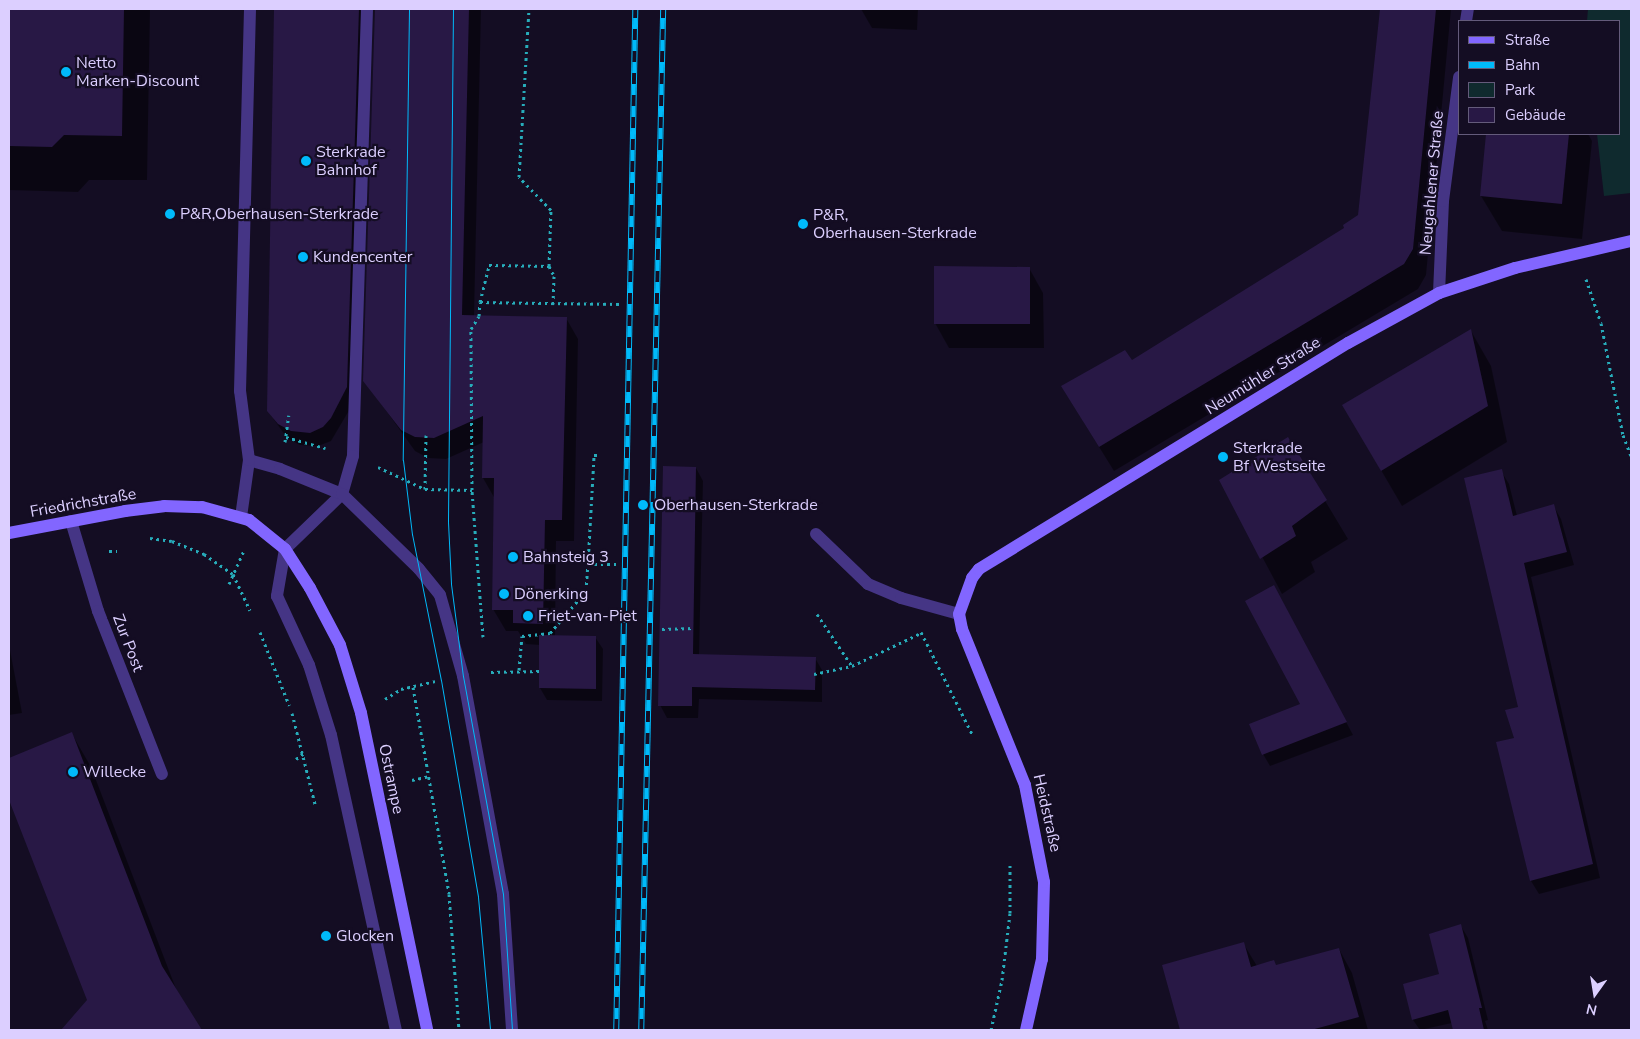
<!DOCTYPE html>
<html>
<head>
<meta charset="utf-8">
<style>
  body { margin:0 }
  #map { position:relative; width:1640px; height:1039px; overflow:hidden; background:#140d23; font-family:"Nunito Sans",sans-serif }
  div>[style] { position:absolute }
  .green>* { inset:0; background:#0f2a2e }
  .shadow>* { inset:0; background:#0007 }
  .building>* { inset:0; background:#281845 }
  .path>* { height:3px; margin-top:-1.5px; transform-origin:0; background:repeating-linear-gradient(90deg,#27acba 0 2.5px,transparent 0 6.5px) }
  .service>* { height:12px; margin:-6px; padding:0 6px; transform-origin:6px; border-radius:6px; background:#453585 }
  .minor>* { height:12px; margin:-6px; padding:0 6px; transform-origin:6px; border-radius:6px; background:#453585 }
  .secondary>* { height:12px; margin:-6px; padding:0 6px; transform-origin:6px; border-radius:6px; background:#8266ff }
  .tram>* { height:1px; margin:-0.5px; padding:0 0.5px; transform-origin:0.5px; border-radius:0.5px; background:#00bafa }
  .rail>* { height:5.5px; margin-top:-2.75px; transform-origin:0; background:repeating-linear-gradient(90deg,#140d23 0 11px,#00bafa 0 22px); box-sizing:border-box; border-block:1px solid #00bafa }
  .dots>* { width:14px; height:14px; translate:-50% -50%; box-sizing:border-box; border:2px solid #140d23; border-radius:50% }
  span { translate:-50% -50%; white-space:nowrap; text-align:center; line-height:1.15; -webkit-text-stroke:4.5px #140d23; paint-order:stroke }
  .poi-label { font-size:16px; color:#dccfff }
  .left { translate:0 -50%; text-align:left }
  .street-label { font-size:16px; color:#dccfff }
  .frame { position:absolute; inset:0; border:10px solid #dccfff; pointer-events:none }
  .legend { position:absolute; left:1458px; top:20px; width:162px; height:115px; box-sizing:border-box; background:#140d23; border:1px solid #645b7b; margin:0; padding:6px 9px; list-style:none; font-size:15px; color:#dccfff }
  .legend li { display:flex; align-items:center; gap:10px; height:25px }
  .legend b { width:25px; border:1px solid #645b7b }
  .north { position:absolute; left:1570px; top:969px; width:50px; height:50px; -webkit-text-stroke:4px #140d23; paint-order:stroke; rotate:193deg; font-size:14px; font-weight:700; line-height:20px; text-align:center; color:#dccfff }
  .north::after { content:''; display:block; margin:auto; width:18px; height:22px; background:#dccfff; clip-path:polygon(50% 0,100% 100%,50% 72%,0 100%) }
</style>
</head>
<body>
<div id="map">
  <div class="green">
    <i style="clip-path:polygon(1588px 9px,1631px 9px,1631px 193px,1604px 196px,1597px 134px,1619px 134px,1619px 21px,1587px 21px)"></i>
  </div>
  <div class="shadow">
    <i style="clip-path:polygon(9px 9px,150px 9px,147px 180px,89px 180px,78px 192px,9px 190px)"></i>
    <i style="clip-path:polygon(275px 9px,360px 9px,366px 26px,354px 402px,331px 441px,318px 446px,300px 445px,287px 438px,268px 411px)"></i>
    <i style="clip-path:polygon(390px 9px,481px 9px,474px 316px,566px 318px,578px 339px,574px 541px,556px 541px,555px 637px,595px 637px,603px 649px,602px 701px,547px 700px,540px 688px,540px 645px,526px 644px,518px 631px,506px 631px,493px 609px,495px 499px,483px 478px,484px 442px,446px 459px,428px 458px,415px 451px,365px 381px,375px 55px)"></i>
    <i style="clip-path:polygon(861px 9px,918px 9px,917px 30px,872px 28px)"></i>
    <i style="clip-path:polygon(1381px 9px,1451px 9px,1426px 275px,1418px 289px,1114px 471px,1083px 421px,1131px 362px,1346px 228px,1359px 216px,1365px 179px)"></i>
    <i style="clip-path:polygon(1487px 134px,1588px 134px,1592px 141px,1582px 239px,1502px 231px,1481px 196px)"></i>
    <i style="clip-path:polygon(1029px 268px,1043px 293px,1044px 348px,949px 348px,935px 323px)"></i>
    <i style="clip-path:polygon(1471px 331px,1491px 366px,1507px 442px,1402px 506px,1343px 405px)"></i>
    <i style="clip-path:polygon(1288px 439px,1348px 539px,1311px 562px,1315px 572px,1282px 594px,1221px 480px)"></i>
    <i style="clip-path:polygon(696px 468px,703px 481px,699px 655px,815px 658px,822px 670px,822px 702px,699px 699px,698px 718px,667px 718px,660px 705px)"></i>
    <i style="clip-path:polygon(1501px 471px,1509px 484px,1517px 516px,1553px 505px,1561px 519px,1574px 565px,1531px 577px,1600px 878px,1539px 894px,1531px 881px,1498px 743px,1515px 739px,1519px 708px)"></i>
    <i style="clip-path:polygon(1281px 599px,1353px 735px,1270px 766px,1263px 754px,1301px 705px)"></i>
    <i style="clip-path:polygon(9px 645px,22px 713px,9px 715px)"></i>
    <i style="clip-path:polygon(72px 734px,91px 767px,178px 994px,201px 1030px,63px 1030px,89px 1000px,9px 797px,9px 759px)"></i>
    <i style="clip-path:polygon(1461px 926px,1468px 938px,1488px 1020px,1485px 1021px,1488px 1030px,1454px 1030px,1452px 1023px,1420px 1030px,1413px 1020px,1405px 985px,1440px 975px)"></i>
    <i style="clip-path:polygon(1243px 943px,1257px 966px,1277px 967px,1339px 949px,1352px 973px,1368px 1030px,1181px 1030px,1163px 966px)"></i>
  </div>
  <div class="building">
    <i style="clip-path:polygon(9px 9px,124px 9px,122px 136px,64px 135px,52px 147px,9px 146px)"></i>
    <i style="clip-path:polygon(274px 9px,359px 9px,347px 387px,331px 418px,323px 427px,310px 433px,291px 431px,278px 424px,267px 411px)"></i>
    <i style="clip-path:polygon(375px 9px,469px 9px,462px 315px,567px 317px,562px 520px,545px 520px,543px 624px,513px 623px,513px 610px,492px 610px,494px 478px,482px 478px,483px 416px,434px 438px,415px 437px,401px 430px,363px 381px)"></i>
    <i style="clip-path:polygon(1380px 9px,1436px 9px,1413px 249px,1404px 264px,1099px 447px,1061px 386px,1125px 350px,1132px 360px,1344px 228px,1343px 225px,1358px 215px)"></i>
    <i style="clip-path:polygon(1486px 134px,1569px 134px,1562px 204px,1480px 196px)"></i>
    <i style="clip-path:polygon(934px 266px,1030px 267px,1030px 324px,934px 324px)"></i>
    <i style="clip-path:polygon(1471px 329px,1488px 406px,1381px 471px,1342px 405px)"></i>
    <i style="clip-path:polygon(1288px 437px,1327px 500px,1292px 526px,1296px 536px,1260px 559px,1219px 480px)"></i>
    <i style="clip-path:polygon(663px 466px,696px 467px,693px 654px,816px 657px,815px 690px,692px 687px,692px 706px,658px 706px)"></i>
    <i style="clip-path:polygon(1502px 469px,1513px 516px,1554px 504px,1567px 552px,1524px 563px,1593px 864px,1530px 881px,1496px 742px,1514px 738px,1505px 710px,1518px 707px,1464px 478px)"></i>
    <i style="clip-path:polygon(1274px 585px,1347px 722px,1262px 755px,1249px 724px,1300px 704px,1245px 601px)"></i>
    <i style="clip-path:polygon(539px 635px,596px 636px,596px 689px,539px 688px)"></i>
    <i style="clip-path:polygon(72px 732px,162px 966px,202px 1030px,61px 1030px,87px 1000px,9px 800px,9px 758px)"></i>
    <i style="clip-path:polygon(1461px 924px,1482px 1008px,1479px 1008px,1484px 1030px,1453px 1030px,1448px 1010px,1412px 1020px,1403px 984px,1439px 974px,1429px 934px)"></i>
    <i style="clip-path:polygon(1244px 942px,1251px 967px,1274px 960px,1276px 965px,1339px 948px,1359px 1017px,1311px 1030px,1180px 1030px,1162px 965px)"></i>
  </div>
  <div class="path">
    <i style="left:549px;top:266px;width:11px;rotate:63deg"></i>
    <i style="left:554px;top:276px;width:28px;rotate:92deg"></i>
    <i style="left:1586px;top:279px;width:46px;rotate:71.2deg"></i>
    <i style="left:1601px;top:323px;width:114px;rotate:78.9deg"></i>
    <i style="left:1623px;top:435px;width:22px;rotate:69deg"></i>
    <i style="left:480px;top:302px;width:38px;rotate:-76deg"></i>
    <i style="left:489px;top:265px;width:60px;rotate:1deg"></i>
    <i style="left:549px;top:266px;width:56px;rotate:-88deg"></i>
    <i style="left:551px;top:210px;width:46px;rotate:-134.1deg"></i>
    <i style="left:519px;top:177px;width:168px;rotate:-86.6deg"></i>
    <i style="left:426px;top:435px;width:54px;rotate:91.1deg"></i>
    <i style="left:425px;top:489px;width:47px;rotate:1.2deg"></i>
    <i style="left:286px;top:437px;width:41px;rotate:15.8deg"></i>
    <i style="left:285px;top:442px;width:27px;rotate:-82deg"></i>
    <i style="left:378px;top:467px;width:52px;rotate:25.1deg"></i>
    <i style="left:150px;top:538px;width:22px;rotate:8deg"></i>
    <i style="left:172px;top:541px;width:35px;rotate:22deg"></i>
    <i style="left:204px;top:554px;width:35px;rotate:35deg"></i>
    <i style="left:233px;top:574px;width:40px;rotate:65deg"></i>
    <i style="left:109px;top:551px;width:8px"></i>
    <i style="left:588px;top:564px;width:109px;rotate:-86.8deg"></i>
    <i style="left:594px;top:455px;width:7px"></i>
    <i style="left:229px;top:584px;width:37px;rotate:-66deg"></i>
    <i style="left:817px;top:614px;width:63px;rotate:56.1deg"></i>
    <i style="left:662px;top:629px;width:32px;rotate:-2deg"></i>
    <i style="left:260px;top:632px;width:79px;rotate:68.3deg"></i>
    <i style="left:921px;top:632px;width:114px;rotate:63.4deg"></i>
    <i style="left:483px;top:637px;width:147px;rotate:-94.3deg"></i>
    <i style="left:472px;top:490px;width:161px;rotate:-90.4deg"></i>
    <i style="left:471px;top:329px;width:15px;rotate:-58deg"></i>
    <i style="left:479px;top:316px;width:14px;rotate:-86deg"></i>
    <i style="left:480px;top:302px;width:141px;rotate:0.8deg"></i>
    <i style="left:519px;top:670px;width:34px;rotate:-85deg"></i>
    <i style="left:522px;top:636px;width:28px;rotate:-6deg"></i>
    <i style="left:550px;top:633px;width:55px;rotate:-49.4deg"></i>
    <i style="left:586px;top:591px;width:27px;rotate:-86deg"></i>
    <i style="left:588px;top:564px;width:29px"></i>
    <i style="left:491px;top:672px;width:49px;rotate:-1.2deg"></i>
    <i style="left:814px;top:674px;width:39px;rotate:-12deg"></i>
    <i style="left:852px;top:666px;width:76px;rotate:-25.6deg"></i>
    <i style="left:413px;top:687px;width:210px;rotate:80.1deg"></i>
    <i style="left:449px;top:894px;width:136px;rotate:85.8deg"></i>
    <i style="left:385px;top:699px;width:19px;rotate:-32deg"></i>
    <i style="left:401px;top:689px;width:35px;rotate:-13deg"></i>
    <i style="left:292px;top:713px;width:94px;rotate:75.8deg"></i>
    <i style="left:296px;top:759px;width:9px;rotate:-36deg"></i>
    <i style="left:412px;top:780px;width:17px;rotate:-13deg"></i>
    <i style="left:991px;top:1030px;width:51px;rotate:-77.6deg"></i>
    <i style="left:1002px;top:980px;width:67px;rotate:-83.2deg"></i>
    <i style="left:1010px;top:913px;width:50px;rotate:-90deg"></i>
  </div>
  <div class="service">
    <i style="left:367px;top:9px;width:447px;rotate:91.8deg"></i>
    <i style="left:353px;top:456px;width:40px;rotate:106deg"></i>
    <i style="left:342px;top:494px;width:79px;rotate:136deg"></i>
    <i style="left:285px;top:549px;width:48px;rotate:99.7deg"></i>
    <i style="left:277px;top:596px;width:76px;rotate:65.1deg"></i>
    <i style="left:309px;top:665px;width:73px;rotate:72.6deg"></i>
    <i style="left:331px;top:735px;width:302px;rotate:77.6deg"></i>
    <i style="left:249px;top:460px;width:32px;rotate:16deg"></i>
    <i style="left:280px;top:469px;width:67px;rotate:22deg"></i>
    <i style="left:342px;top:494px;width:107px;rotate:44.2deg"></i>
    <i style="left:419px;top:569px;width:33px;rotate:51deg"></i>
    <i style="left:440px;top:595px;width:84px;rotate:74.1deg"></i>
    <i style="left:463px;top:676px;width:222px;rotate:79.6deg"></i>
    <i style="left:503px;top:894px;width:136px;rotate:86.2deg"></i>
    <i style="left:241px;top:517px;width:58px;rotate:-82deg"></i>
    <i style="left:249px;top:460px;width:70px;rotate:-97.4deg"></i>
    <i style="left:240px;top:391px;width:382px;rotate:-88.5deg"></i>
    <i style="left:816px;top:534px;width:72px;rotate:43.9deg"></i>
    <i style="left:868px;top:584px;width:36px;rotate:23deg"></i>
    <i style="left:901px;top:598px;width:60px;rotate:15.4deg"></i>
  </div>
  <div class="minor">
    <i style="left:1466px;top:21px;width:12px;rotate:-81deg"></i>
    <i style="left:1439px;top:293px;width:92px;rotate:-87.5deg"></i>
    <i style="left:1443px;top:201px;width:125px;rotate:-82.6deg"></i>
    <i style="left:71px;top:521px;width:94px;rotate:73.3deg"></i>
    <i style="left:98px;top:611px;width:175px;rotate:68.6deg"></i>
  </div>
  <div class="secondary">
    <i style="left:9px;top:533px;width:118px;rotate:-10.7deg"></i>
    <i style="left:125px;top:511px;width:39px;rotate:-7deg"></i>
    <i style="left:164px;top:506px;width:38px;rotate:2deg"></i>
    <i style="left:202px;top:507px;width:49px;rotate:15.5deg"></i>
    <i style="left:249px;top:520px;width:46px;rotate:38.9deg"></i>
    <i style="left:285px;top:549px;width:46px;rotate:57.3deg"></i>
    <i style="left:310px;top:588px;width:64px;rotate:62.2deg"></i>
    <i style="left:340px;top:645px;width:71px;rotate:72.8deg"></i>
    <i style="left:361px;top:713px;width:324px;rotate:78.2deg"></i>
    <i style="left:1026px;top:1030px;width:73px;rotate:-77.3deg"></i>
    <i style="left:1042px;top:959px;width:77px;rotate:-88.5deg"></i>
    <i style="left:1044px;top:882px;width:99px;rotate:-101.1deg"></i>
    <i style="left:1025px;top:785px;width:168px;rotate:-112deg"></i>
    <i style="left:962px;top:629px;width:15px;rotate:-101deg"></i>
    <i style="left:959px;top:614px;width:38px;rotate:-70deg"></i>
    <i style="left:972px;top:578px;width:11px;rotate:-52deg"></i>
    <i style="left:979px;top:569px;width:433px;rotate:-31.5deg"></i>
    <i style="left:1348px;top:343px;width:104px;rotate:-28.8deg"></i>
    <i style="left:1439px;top:293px;width:80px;rotate:-18.2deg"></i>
    <i style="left:1515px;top:268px;width:119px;rotate:-13.1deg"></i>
  </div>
  <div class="tram">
    <i style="left:409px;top:9px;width:451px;rotate:90.8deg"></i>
    <i style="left:403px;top:460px;width:75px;rotate:83.1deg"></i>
    <i style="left:412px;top:534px;width:149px;rotate:78.8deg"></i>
    <i style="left:441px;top:680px;width:220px;rotate:80.3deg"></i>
    <i style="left:478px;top:897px;width:134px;rotate:84.8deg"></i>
    <i style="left:453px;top:9px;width:513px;rotate:90.56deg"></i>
    <i style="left:448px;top:522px;width:62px;rotate:87.2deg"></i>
    <i style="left:451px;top:584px;width:93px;rotate:82.6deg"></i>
    <i style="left:463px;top:676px;width:222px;rotate:79.6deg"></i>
    <i style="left:503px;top:894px;width:136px;rotate:86.2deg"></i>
  </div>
  <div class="rail">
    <i style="left:616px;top:1030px;width:1021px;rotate:-88.93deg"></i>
    <i style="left:641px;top:1030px;width:1021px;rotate:-88.77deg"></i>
  </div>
  <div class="dots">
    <i style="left:66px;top:72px;background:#00bafa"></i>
    <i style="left:306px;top:161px;background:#00bafa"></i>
    <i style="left:170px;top:214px;background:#00bafa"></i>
    <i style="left:803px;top:224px;background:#00bafa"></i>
    <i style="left:303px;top:257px;background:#00bafa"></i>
    <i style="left:1223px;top:457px;background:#00bafa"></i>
    <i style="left:643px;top:505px;background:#00bafa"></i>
    <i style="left:513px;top:557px;background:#00bafa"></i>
    <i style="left:504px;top:594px;background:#00bafa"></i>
    <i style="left:528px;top:616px;background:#00bafa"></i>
    <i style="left:73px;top:772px;background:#00bafa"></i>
    <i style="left:326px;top:936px;background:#00bafa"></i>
  </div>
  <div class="poi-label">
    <span class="left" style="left:76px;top:72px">Netto<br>Marken-Discount</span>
    <span class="left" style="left:316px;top:161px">Sterkrade<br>Bahnhof</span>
    <span class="left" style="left:180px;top:214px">P&amp;R,Oberhausen-Sterkrade</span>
    <span class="left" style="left:813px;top:224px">P&amp;R,<br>Oberhausen-Sterkrade</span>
    <span class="left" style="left:313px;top:257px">Kundencenter</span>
    <span class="left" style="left:1233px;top:457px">Sterkrade<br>Bf Westseite</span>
    <span class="left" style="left:654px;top:505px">Oberhausen-Sterkrade</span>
    <span class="left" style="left:523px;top:557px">Bahnsteig 3</span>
    <span class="left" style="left:514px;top:594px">Dönerking</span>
    <span class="left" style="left:538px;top:616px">Friet-van-Piet</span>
    <span class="left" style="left:83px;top:772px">Willecke</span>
    <span class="left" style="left:336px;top:936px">Glocken</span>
  </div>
  <div class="street-label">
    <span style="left:1432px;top:183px;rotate:-85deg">Neugahlener Straße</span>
    <span style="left:1263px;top:376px;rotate:-32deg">Neumühler Straße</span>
    <span style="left:83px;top:503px;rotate:-10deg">Friedrichstraße</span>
    <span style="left:128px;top:643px;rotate:69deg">Zur Post</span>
    <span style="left:391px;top:779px;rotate:78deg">Ostrampe</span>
    <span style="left:1047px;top:813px;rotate:77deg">Heidstraße</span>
  </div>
  <div class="frame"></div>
  <ul class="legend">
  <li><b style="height:6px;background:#8266ff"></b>Straße</li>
  <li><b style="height:6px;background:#00bafa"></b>Bahn</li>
  <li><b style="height:14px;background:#0f2a2e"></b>Park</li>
  <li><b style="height:14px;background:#281845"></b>Gebäude</li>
  </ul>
  <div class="north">N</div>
</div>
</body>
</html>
